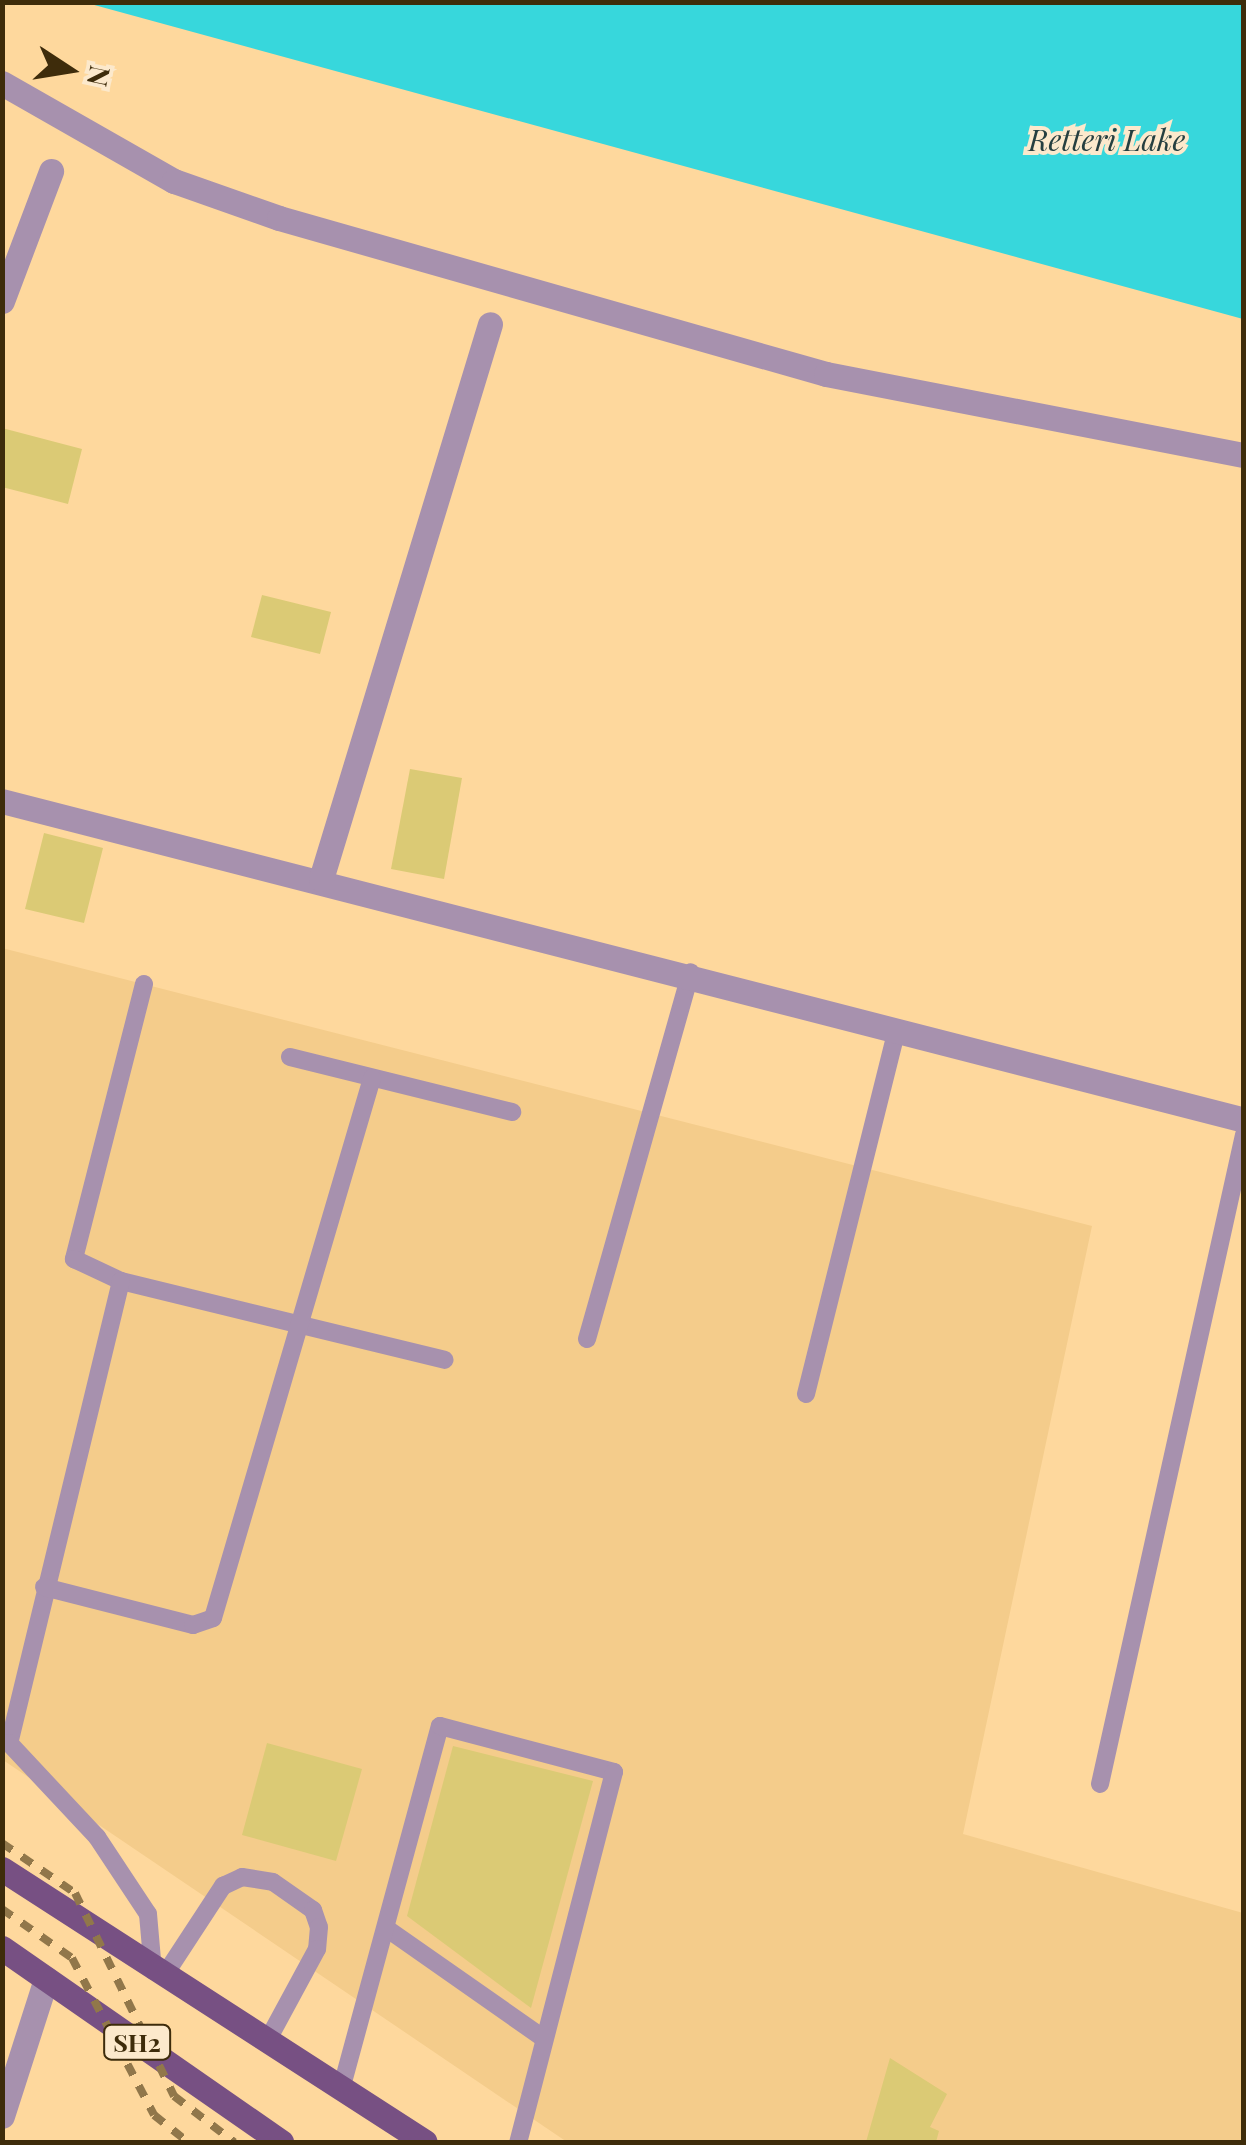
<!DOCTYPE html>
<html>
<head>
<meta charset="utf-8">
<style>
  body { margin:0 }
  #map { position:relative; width:1246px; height:2145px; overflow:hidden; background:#fed89d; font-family:"Playfair Display",serif }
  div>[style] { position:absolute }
  .built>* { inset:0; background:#f4cc8b }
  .water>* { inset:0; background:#37d7dc }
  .building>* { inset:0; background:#dbca75 }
  .service>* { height:18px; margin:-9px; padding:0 9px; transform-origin:9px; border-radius:9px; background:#a791ae }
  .minor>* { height:25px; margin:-12.5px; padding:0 12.5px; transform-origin:12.5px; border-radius:12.5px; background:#a791ae }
  .primary>* { height:25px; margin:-12.5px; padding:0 12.5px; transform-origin:12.5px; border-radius:12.5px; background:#775083 }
  .rail>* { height:8px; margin-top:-4px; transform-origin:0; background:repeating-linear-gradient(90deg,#91774a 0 12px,transparent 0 24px) }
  span { translate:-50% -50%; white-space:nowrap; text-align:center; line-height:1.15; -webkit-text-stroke:8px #fce9cc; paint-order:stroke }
  .shield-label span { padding:2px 8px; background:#fce9cc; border:2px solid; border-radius:8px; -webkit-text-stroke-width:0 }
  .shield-label { font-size:25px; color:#3e2c0b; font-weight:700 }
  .water-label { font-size:30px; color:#263f40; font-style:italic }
  .frame { position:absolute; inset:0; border:5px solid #3e2c0b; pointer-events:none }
  .north { position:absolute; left:20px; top:20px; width:100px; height:100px; -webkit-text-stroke:8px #fce9cc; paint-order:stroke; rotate:102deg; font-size:28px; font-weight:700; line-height:40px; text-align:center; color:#3e2c0b }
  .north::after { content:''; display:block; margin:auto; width:35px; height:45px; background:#3e2c0b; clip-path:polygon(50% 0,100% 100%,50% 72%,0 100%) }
</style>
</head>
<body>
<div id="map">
  <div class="built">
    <i style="clip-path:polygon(2px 948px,1092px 1226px,963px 1834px,1243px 1913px,1243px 2142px,567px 2142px,3px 1760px)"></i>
  </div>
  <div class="water">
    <i style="clip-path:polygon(87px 3px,1243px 3px,1243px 319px)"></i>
  </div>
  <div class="building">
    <i style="clip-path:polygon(2px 428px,82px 449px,68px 504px,2px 487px)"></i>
    <i style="clip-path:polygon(262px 595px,331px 612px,320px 654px,251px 637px)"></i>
    <i style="clip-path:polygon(410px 769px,462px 778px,444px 879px,391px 869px)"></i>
    <i style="clip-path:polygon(44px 833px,103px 848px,84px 923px,25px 909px)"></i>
    <i style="clip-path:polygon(267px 1743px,362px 1769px,336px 1861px,242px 1835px)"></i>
    <i style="clip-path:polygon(453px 1746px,593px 1781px,531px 2008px,407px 1916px)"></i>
    <i style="clip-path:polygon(890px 2058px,947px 2094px,930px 2127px,939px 2131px,936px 2142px,866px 2142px)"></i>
  </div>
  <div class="service">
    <i style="left:144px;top:984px;width:284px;rotate:104.3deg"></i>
    <i style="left:74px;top:1259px;width:52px;rotate:25.1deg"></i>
    <i style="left:121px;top:1281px;width:333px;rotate:13.7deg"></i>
    <i style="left:290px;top:1057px;width:229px;rotate:13.9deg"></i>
    <i style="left:121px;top:1281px;width:475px;rotate:103.6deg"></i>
    <i style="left:9px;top:1743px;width:129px;rotate:46.9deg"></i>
    <i style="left:97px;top:1837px;width:92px;rotate:56.5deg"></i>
    <i style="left:148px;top:1914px;width:57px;rotate:85deg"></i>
    <i style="left:587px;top:1339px;width:381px;rotate:-74.2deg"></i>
    <i style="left:806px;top:1394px;width:375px;rotate:-76deg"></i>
    <i style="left:44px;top:1587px;width:154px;rotate:14.3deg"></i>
    <i style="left:193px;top:1625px;width:21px;rotate:-19deg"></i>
    <i style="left:213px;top:1618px;width:563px;rotate:-73.59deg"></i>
    <i style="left:1100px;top:1784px;width:665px;rotate:-77.49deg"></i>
    <i style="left:386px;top:1928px;width:192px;rotate:35deg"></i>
    <i style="left:164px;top:1976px;width:108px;rotate:-56.8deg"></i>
    <i style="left:223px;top:1886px;width:21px;rotate:-25deg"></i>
    <i style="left:242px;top:1877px;width:31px;rotate:9deg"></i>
    <i style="left:273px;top:1882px;width:49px;rotate:35deg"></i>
    <i style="left:313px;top:1910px;width:18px;rotate:71deg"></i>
    <i style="left:319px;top:1927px;width:22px;rotate:95deg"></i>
    <i style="left:317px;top:1949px;width:99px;rotate:118.4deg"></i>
    <i style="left:342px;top:2086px;width:373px;rotate:-74.8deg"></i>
    <i style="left:440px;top:1726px;width:180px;rotate:14.8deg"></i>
    <i style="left:614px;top:1772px;width:382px;rotate:104.5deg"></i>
  </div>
  <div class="minor">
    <i style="left:2px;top:83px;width:198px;rotate:29.7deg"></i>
    <i style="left:174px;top:181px;width:111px;rotate:19.4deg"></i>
    <i style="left:279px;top:218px;width:569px;rotate:15.92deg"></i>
    <i style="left:826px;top:374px;width:426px;rotate:11deg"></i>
    <i style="left:2px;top:301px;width:139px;rotate:-69.3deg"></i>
    <i style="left:2px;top:801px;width:1282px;rotate:14.4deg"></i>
    <i style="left:321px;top:879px;width:580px;rotate:-73.06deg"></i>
    <i style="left:2px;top:2116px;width:144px;rotate:-72.2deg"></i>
  </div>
  <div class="primary">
    <i style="left:2px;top:1869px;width:503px;rotate:32.84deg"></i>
    <i style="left:2px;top:1948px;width:340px;rotate:34.8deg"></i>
  </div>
  <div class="rail">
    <i style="left:2px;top:1843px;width:88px;rotate:34.4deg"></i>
    <i style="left:75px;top:1893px;width:226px;rotate:64deg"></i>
    <i style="left:174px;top:2096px;width:76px;rotate:37.5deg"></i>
    <i style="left:2px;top:1909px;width:85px;rotate:35deg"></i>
    <i style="left:72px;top:1958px;width:177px;rotate:62.4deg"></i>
    <i style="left:154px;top:2115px;width:43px;rotate:38.5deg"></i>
  </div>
  <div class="shield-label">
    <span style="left:137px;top:2042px">SH2</span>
  </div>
  <div class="water-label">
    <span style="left:1107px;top:139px">Retteri Lake</span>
  </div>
  <div class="frame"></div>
  <div class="north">N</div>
</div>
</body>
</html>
